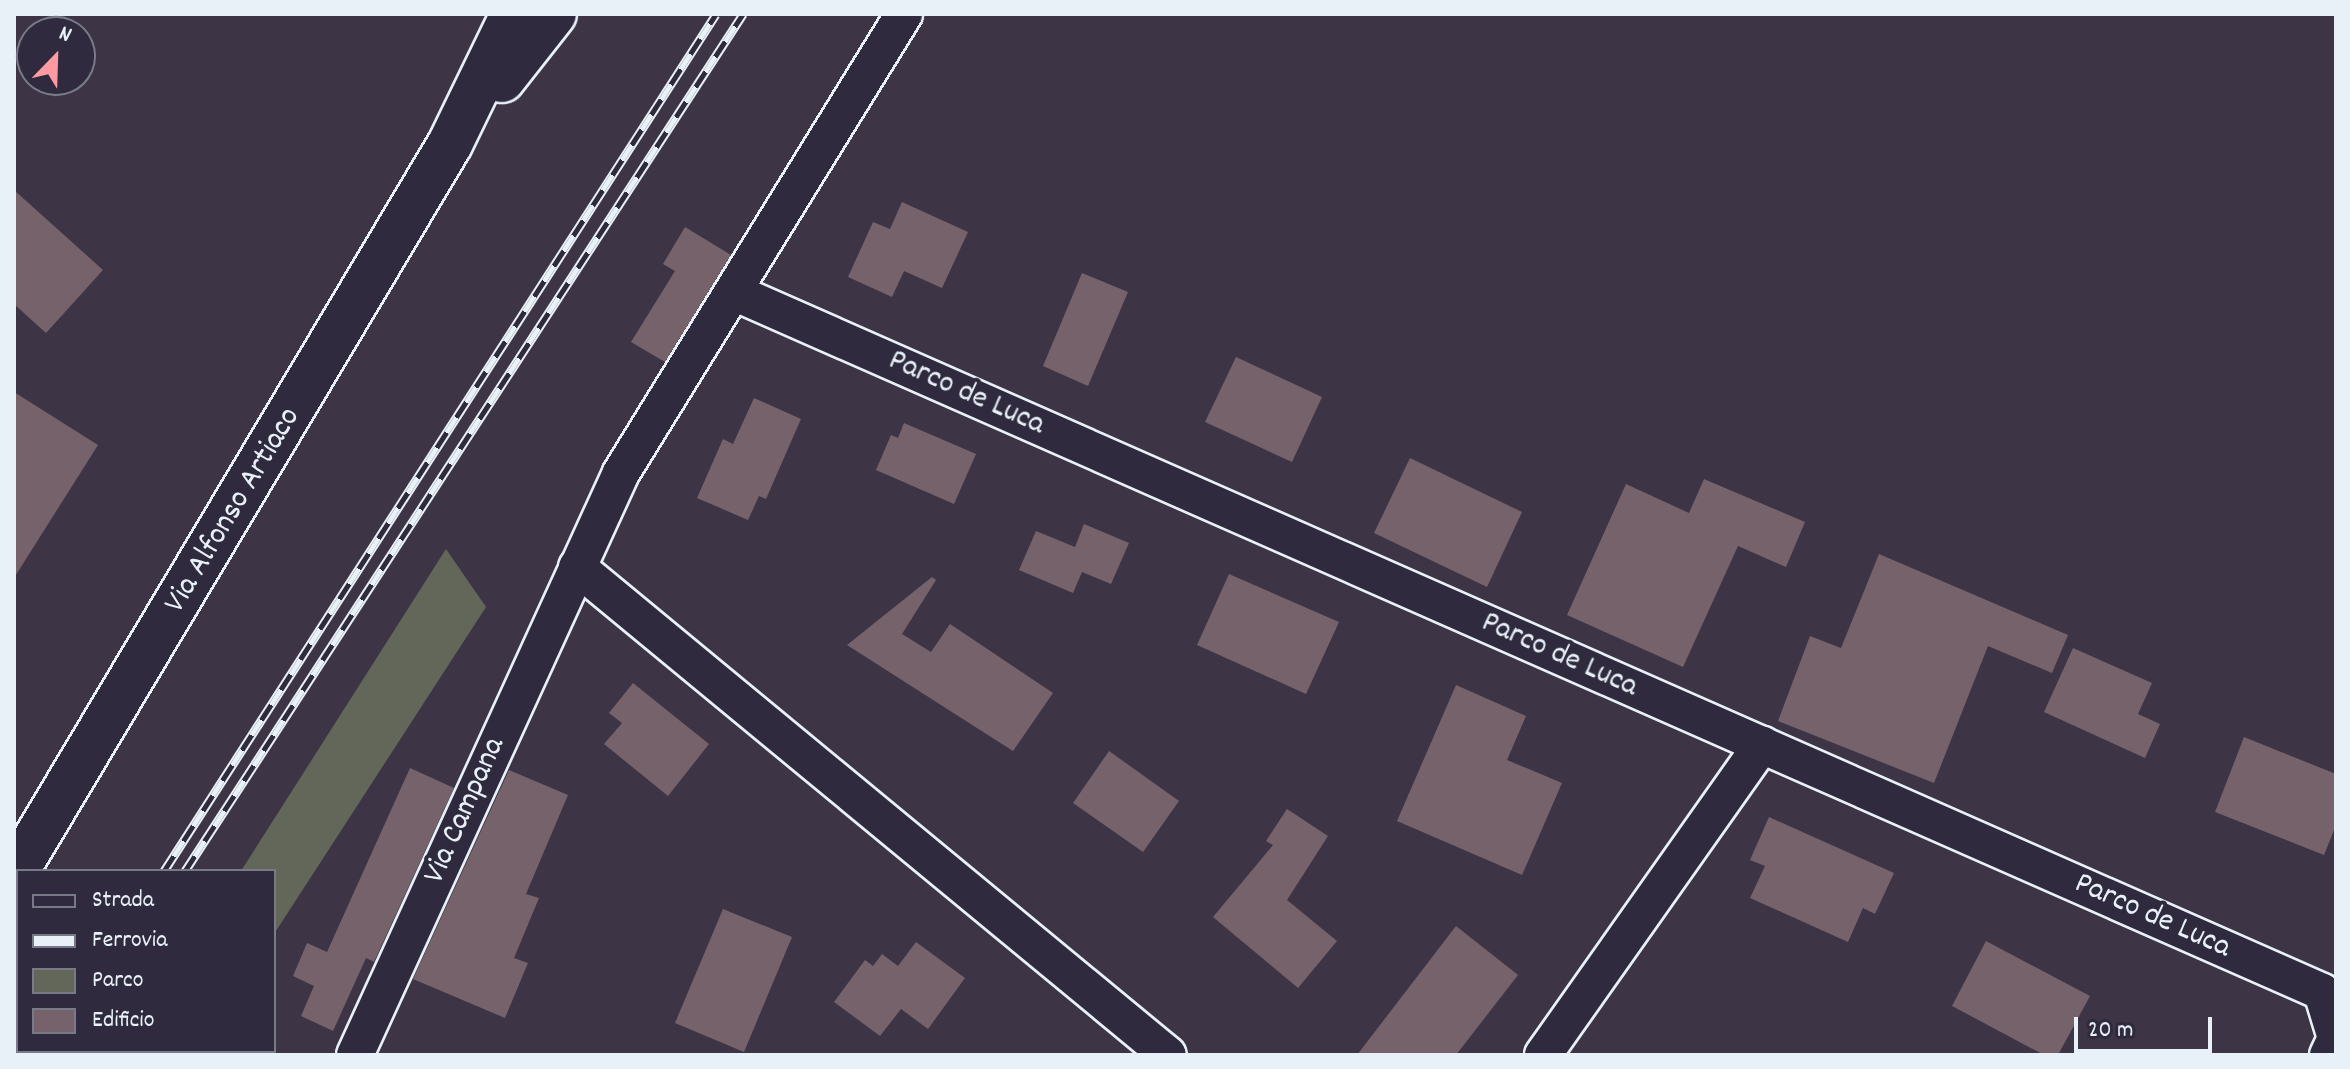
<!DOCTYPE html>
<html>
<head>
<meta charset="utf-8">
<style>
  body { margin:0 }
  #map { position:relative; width:2350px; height:1069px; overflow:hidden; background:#3d3546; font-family:Dekko,sans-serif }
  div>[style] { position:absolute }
  .green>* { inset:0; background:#62675a }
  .building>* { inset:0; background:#76626a }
  .roads { filter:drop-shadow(2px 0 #e8f1f8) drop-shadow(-2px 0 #e8f1f8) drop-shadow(0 2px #e8f1f8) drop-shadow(0 -2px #e8f1f8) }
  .street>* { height:36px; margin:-18px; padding:0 18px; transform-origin:18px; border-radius:18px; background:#2f2a3d }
  .secondary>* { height:44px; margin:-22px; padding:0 22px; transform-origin:22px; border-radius:22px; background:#2f2a3d }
  .rail>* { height:9px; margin-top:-4.5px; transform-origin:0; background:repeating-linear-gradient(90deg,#2f2a3d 0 18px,#e8f1f8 0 36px); box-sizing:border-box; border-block:2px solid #e8f1f8 }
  span { translate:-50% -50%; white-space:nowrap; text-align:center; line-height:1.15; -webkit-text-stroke:8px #2f2a3d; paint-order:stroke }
  .street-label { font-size:32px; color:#e8f1f8 }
  .frame { position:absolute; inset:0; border:16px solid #e8f1f8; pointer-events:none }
  .legend { position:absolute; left:16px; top:869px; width:260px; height:184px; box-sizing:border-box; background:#2f2a3d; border:2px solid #797a88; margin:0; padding:10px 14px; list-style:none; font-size:24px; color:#e8f1f8 }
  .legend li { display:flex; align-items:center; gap:16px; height:40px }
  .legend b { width:40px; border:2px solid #797a88 }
  .north { position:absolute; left:16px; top:16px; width:80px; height:80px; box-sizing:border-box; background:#2f2a3d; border:2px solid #797a88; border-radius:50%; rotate:23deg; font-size:22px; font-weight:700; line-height:32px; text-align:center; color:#e8f1f8 }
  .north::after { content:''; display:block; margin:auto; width:28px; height:36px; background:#ff9aa2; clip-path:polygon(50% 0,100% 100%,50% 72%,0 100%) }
  .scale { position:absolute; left:2074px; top:1017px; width:138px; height:36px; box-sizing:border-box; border:4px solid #e8f1f8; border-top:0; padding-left:10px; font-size:24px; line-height:28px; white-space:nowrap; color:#e8f1f8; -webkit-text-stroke:6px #2f2a3d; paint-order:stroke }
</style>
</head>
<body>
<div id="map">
  <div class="green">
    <i style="clip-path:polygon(446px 549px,486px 607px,274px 934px,274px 871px,241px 871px)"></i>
  </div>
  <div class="building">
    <i style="clip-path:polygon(14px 190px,103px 270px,46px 333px,14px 304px)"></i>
    <i style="clip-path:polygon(902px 202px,968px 232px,942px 288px,904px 271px,892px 297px,848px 277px,873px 222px,890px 229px)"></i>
    <i style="clip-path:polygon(685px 227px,731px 255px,665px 362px,631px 342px,675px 271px,663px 264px)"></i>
    <i style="clip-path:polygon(1082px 273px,1128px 292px,1088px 386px,1043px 366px)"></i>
    <i style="clip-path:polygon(1236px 357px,1322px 397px,1292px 462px,1205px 422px)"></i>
    <i style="clip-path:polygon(14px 392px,98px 445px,14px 578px)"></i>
    <i style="clip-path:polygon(754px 398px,801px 419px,766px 499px,759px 496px,748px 520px,697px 498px,723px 439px,733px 444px)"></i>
    <i style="clip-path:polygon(904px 423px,976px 454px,954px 504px,876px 470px,891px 435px,898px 438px)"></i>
    <i style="clip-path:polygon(1410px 458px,1522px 512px,1487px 587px,1374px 533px)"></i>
    <i style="clip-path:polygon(1704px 479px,1805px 522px,1786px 567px,1738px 546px,1683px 667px,1567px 615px,1626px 484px,1689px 513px)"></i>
    <i style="clip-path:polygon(1084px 524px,1129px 543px,1111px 584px,1082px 572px,1073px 593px,1019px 570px,1036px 531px,1075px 547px)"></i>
    <i style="clip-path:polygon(1879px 554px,2068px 635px,2052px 673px,1988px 646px,1934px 783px,1778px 721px,1810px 636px,1841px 648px)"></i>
    <i style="clip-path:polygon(1229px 574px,1339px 622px,1306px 694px,1197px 645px)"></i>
    <i style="clip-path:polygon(932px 577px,936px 580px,902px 634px,931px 652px,950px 624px,1053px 693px,1013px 751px,847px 645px)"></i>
    <i style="clip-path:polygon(2073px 648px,2152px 683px,2138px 714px,2160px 724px,2145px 758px,2044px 712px)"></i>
    <i style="clip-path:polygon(633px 683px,709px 744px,668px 796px,604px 744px,622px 723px,609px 713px)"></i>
    <i style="clip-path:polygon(1456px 685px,1526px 716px,1507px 760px,1562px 783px,1522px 875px,1397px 821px)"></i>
    <i style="clip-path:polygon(2244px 737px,2336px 774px,2336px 825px,2324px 855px,2215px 812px)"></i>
    <i style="clip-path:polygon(1109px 751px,1179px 801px,1143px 852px,1073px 803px)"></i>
    <i style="clip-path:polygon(410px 768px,454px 788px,374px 962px,366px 958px,333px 1031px,301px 1016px,314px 986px,293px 976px,307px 943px,327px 952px)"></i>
    <i style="clip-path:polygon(509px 770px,568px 795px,526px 894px,539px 898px,514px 958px,528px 963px,505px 1018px,413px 979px)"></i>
    <i style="clip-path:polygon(1287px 809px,1328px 836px,1287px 900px,1337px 941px,1298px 988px,1213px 917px,1273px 845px,1266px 841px)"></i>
    <i style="clip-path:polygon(1769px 817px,1894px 873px,1875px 914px,1863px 908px,1848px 942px,1750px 898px,1765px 866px,1750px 860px)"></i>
    <i style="clip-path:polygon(723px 909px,792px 937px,744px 1052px,675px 1023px)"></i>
    <i style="clip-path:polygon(1456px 926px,1518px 975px,1456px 1055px,1357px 1055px)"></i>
    <i style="clip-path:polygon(1986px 941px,2090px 996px,2058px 1055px,2044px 1055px,1952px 1006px)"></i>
    <i style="clip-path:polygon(916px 942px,965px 978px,928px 1029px,901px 1009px,880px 1036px,834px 1002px,865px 960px,873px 966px,882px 954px,898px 966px)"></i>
  </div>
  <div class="roads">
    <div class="street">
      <i style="left:736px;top:293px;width:1733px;rotate:23.78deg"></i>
      <i style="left:2322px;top:992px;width:48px;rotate:73.1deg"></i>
      <i style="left:2336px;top:1038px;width:19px;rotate:115deg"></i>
      <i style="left:577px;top:567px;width:766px;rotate:39.55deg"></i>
      <i style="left:355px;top:1055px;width:640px;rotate:-65.44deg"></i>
      <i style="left:621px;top:473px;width:539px;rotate:-58.34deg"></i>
      <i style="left:1543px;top:1055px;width:380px;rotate:-54.8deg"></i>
    </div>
    <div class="secondary">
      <i style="left:502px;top:80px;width:84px;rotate:-51.8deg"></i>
      <i style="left:14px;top:875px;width:851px;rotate:-59.19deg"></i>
      <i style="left:450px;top:144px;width:144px;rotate:-64.1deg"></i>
    </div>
  </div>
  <div class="rail">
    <i style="left:164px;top:871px;width:1019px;rotate:-57.21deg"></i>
    <i style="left:185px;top:871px;width:1023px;rotate:-56.93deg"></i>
    <i style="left:46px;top:1055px;width:4px;rotate:-63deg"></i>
    <i style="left:72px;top:1055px;width:5px;rotate:-53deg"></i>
  </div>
  <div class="street-label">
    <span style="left:966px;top:394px;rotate:24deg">Parco de Luca</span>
    <span style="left:234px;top:511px;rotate:-59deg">Via Alfonso Artiaco</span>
    <span style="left:1559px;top:656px;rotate:24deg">Parco de Luca</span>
    <span style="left:466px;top:811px;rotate:-66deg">Via Campana</span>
    <span style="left:2152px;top:917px;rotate:24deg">Parco de Luca</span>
  </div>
  <div class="frame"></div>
  <ul class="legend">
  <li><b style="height:10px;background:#2f2a3d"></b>Strada</li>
  <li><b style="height:10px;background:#e8f1f8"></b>Ferrovia</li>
  <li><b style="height:22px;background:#62675a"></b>Parco</li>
  <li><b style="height:22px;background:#76626a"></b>Edificio</li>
  </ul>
  <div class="north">N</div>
  <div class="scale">20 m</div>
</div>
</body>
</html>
